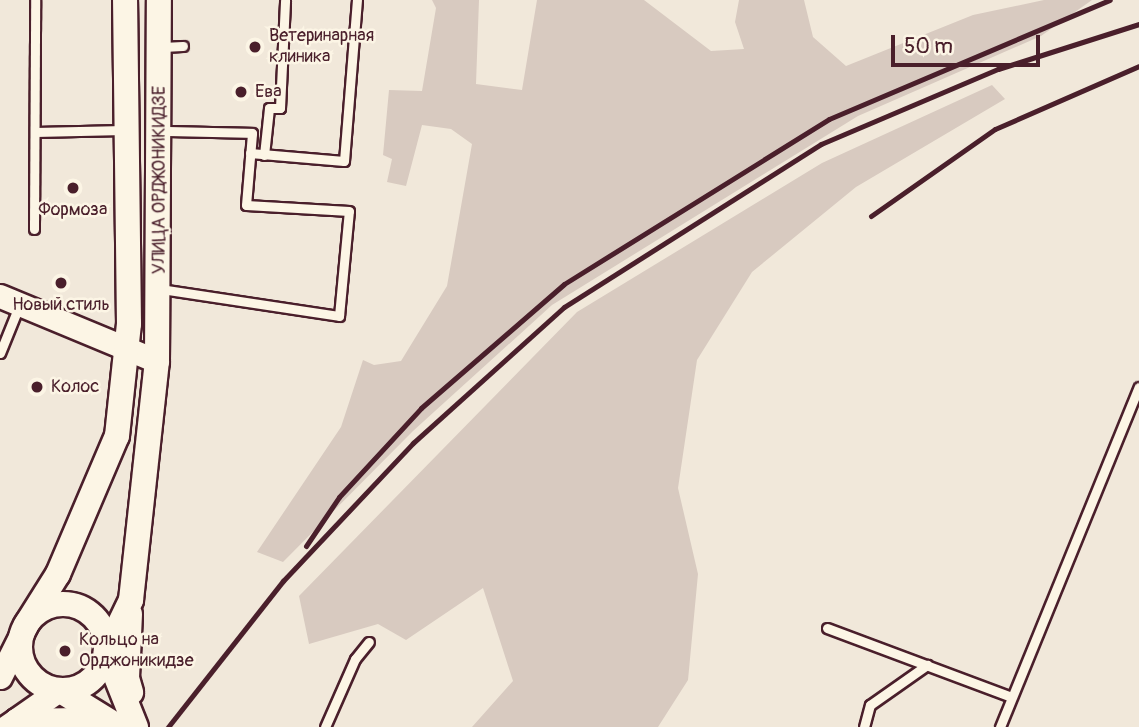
<!DOCTYPE html>
<html>
<head>
<meta charset="utf-8">
<style>
  body { margin:0 }
  #map { position:relative; width:1139px; height:727px; overflow:hidden; background:#f1e8da; font-family:Pangolin,sans-serif }
  div>[style] { position:absolute }
  .green>* { inset:0; background:#d8cac0 }
  .roads { filter:drop-shadow(2px 0 #4a1f2b) drop-shadow(-2px 0 #4a1f2b) drop-shadow(0 2px #4a1f2b) drop-shadow(0 -2px #4a1f2b) }
  .service>* { height:9px; margin:-4.5px; padding:0 4.5px; transform-origin:4.5px; border-radius:4.5px; background:#fcf5e5 }
  .tertiary>* { height:23px; margin:-11.5px; padding:0 11.5px; transform-origin:11.5px; border-radius:11.5px; background:#fcf5e5 }
  .secondary>* { height:24px; margin:-12px; padding:0 12px; transform-origin:12px; border-radius:12px; background:#fcf5e5 }
  .secondary>.ring { margin:-12px; padding:0; box-sizing:content-box; background:none; border:24px solid #fcf5e5; border-radius:50% }
  .rail>* { height:5px; margin:-2.5px; padding:0 2.5px; transform-origin:2.5px; border-radius:2.5px; background:#4a1f2b }
  .dots>* { width:19px; height:19px; translate:-50% -50%; box-sizing:border-box; border:4px solid #fcf5e5; border-radius:50% }
  span { translate:-50% -50%; white-space:nowrap; text-align:center; line-height:1.15; -webkit-text-stroke:5px #fcf5e5; paint-order:stroke }
  .poi-label { font-size:18px; color:#4a1f2b }
  .left { translate:0 -50%; text-align:left }
  .street-label { font-size:18px; color:#4a1f2b }
  .scale { position:absolute; left:891px; top:35px; width:149px; height:32px; box-sizing:border-box; border:4px solid #4a1f2b; border-top:0; padding-left:9px; font-size:21px; line-height:24px; white-space:nowrap; color:#4a1f2b; -webkit-text-stroke:5px #fcf5e5; paint-order:stroke }
</style>
</head>
<body>
<div id="map">
  <div class="green">
    <i style="clip-path:polygon(432px 0,479px 0,476px 84px,522px 90px,537px 0,644px 0,711px 51px,744px 49px,735px 22px,739px 0,804px 0,813px 37px,846px 66px,973px 15px,1044px 0,1092px 0,1041px 36px,858px 116px,552px 305px,413px 431px,283px 562px,257px 552px,341px 427px,363px 360px,374px 365px,401px 361px,447px 286px,472px 144px,451px 129px,422px 125px,406px 186px,387px 182px,392px 159px,383px 155px,389px 90px,422px 91px,436px 8px)"></i>
    <i style="clip-path:polygon(992px 85px,1005px 99px,856px 187px,752px 272px,697px 360px,678px 488px,698px 574px,688px 680px,658px 727px,472px 727px,513px 681px,483px 588px,406px 640px,378px 624px,309px 644px,299px 596px,577px 312px,822px 163px)"></i>
  </div>
  <div class="roads">
    <div class="service">
      <i style="left:162px;top:47px;width:21px;rotate:-3deg"></i>
      <i style="left:35px;top:132px;width:89px;rotate:-1.3deg"></i>
      <i style="left:250px;top:153px;width:94px;rotate:4.9deg"></i>
      <i style="left:344px;top:161px;width:162px;rotate:-85.4deg"></i>
      <i style="left:264px;top:155px;width:47px;rotate:-83.9deg"></i>
      <i style="left:269px;top:108px;width:11px"></i>
      <i style="left:280px;top:108px;width:108px;rotate:-87.3deg"></i>
      <i style="left:34px;top:229px;width:229px;rotate:-89.7deg"></i>
      <i style="left:161px;top:289px;width:180px;rotate:8.6deg"></i>
      <i style="left:339px;top:316px;width:105px;rotate:-84.6deg"></i>
      <i style="left:349px;top:211px;width:103px;rotate:-176.7deg"></i>
      <i style="left:246px;top:205px;width:72px;rotate:-85.2deg"></i>
      <i style="left:252px;top:133px;width:91px;rotate:-178.7deg"></i>
      <i style="left:0;top:353px;width:51px;rotate:-68deg"></i>
      <i style="left:827px;top:628px;width:197px;rotate:20.5deg"></i>
      <i style="left:325px;top:727px;width:74px;rotate:-66.2deg"></i>
      <i style="left:355px;top:659px;width:22px;rotate:-51deg"></i>
      <i style="left:864px;top:727px;width:23px;rotate:-75deg"></i>
      <i style="left:870px;top:705px;width:70px;rotate:-35.1deg"></i>
      <i style="left:1000px;top:727px;width:367px;rotate:-67.8deg"></i>
    </div>
    <div class="tertiary">
      <i style="left:0;top:296px;width:170px;rotate:22.5deg"></i>
      <i style="left:0;top:677px;width:58px;rotate:-63.4deg"></i>
      <i style="left:16px;top:720px;width:52px;rotate:-34.9deg"></i>
      <i style="left:6px;top:727px;width:12px;rotate:-35deg"></i>
      <i style="left:16px;top:720px;width:64px;rotate:-0.9deg"></i>
      <i style="left:80px;top:719px;width:24px;rotate:19deg"></i>
    </div>
    <div class="secondary">
      <i class="ring" style="left:20px;top:604px;width:62px;height:62px"></i>
      <i style="left:130px;top:614px;width:64px;rotate:92.7deg"></i>
      <i style="left:127px;top:678px;width:15px;rotate:74deg"></i>
      <i style="left:26px;top:625px;width:60px;rotate:-57.9deg"></i>
      <i style="left:58px;top:574px;width:150px;rotate:-66.9deg"></i>
      <i style="left:117px;top:436px;width:113px;rotate:-83.9deg"></i>
      <i style="left:129px;top:324px;width:324px;rotate:-90.7deg"></i>
      <i style="left:59px;top:690px;width:70px;rotate:31.7deg"></i>
      <i style="left:136px;top:727px;width:81px;rotate:-111.8deg"></i>
      <i style="left:106px;top:652px;width:58px;rotate:-64.3deg"></i>
      <i style="left:131px;top:600px;width:240px;rotate:-83.8deg"></i>
      <i style="left:157px;top:361px;width:361px;rotate:-89.7deg"></i>
    </div>
  </div>
  <div class="rail">
    <i style="left:871px;top:216px;width:151px;rotate:-35.1deg"></i>
    <i style="left:995px;top:129px;width:157px;rotate:-23.6deg"></i>
    <i style="left:306px;top:546px;width:59px;rotate:-56deg"></i>
    <i style="left:339px;top:497px;width:121px;rotate:-47.3deg"></i>
    <i style="left:421px;top:408px;width:189px;rotate:-40.9deg"></i>
    <i style="left:564px;top:284px;width:312px;rotate:-31.9deg"></i>
    <i style="left:829px;top:119px;width:305px;rotate:-23deg"></i>
    <i style="left:168px;top:727px;width:186px;rotate:-51.8deg"></i>
    <i style="left:283px;top:581px;width:190px;rotate:-46.7deg"></i>
    <i style="left:413px;top:443px;width:203px;rotate:-42deg"></i>
    <i style="left:564px;top:307px;width:304px;rotate:-32.4deg"></i>
    <i style="left:821px;top:144px;width:192px;rotate:-23deg"></i>
    <i style="left:998px;top:69px;width:148px;rotate:-17.7deg"></i>
  </div>
  <div class="dots">
    <i style="left:255px;top:47px;background:#4a1f2b"></i>
    <i style="left:241px;top:92px;background:#4a1f2b"></i>
    <i style="left:73px;top:188px;background:#4a1f2b"></i>
    <i style="left:61px;top:283px;background:#4a1f2b"></i>
    <i style="left:37px;top:387px;background:#4a1f2b"></i>
    <i style="left:65px;top:651px;background:#4a1f2b"></i>
  </div>
  <div class="poi-label">
    <span class="left" style="left:269px;top:47px">Ветеринарная<br>клиника</span>
    <span class="left" style="left:255px;top:92px">Ева</span>
    <span style="left:73px;top:210px">Формоза</span>
    <span style="left:61px;top:305px">Новый стиль</span>
    <span class="left" style="left:51px;top:387px">Колос</span>
    <span class="left" style="left:79px;top:651px">Кольцо на<br>Орджоникидзе</span>
  </div>
  <div class="street-label">
    <span style="left:160px;top:180px;rotate:-90deg">УЛИЦА ОРДЖОНИКИДЗЕ</span>
  </div>
  <div class="scale">50 m</div>
</div>
</body>
</html>
